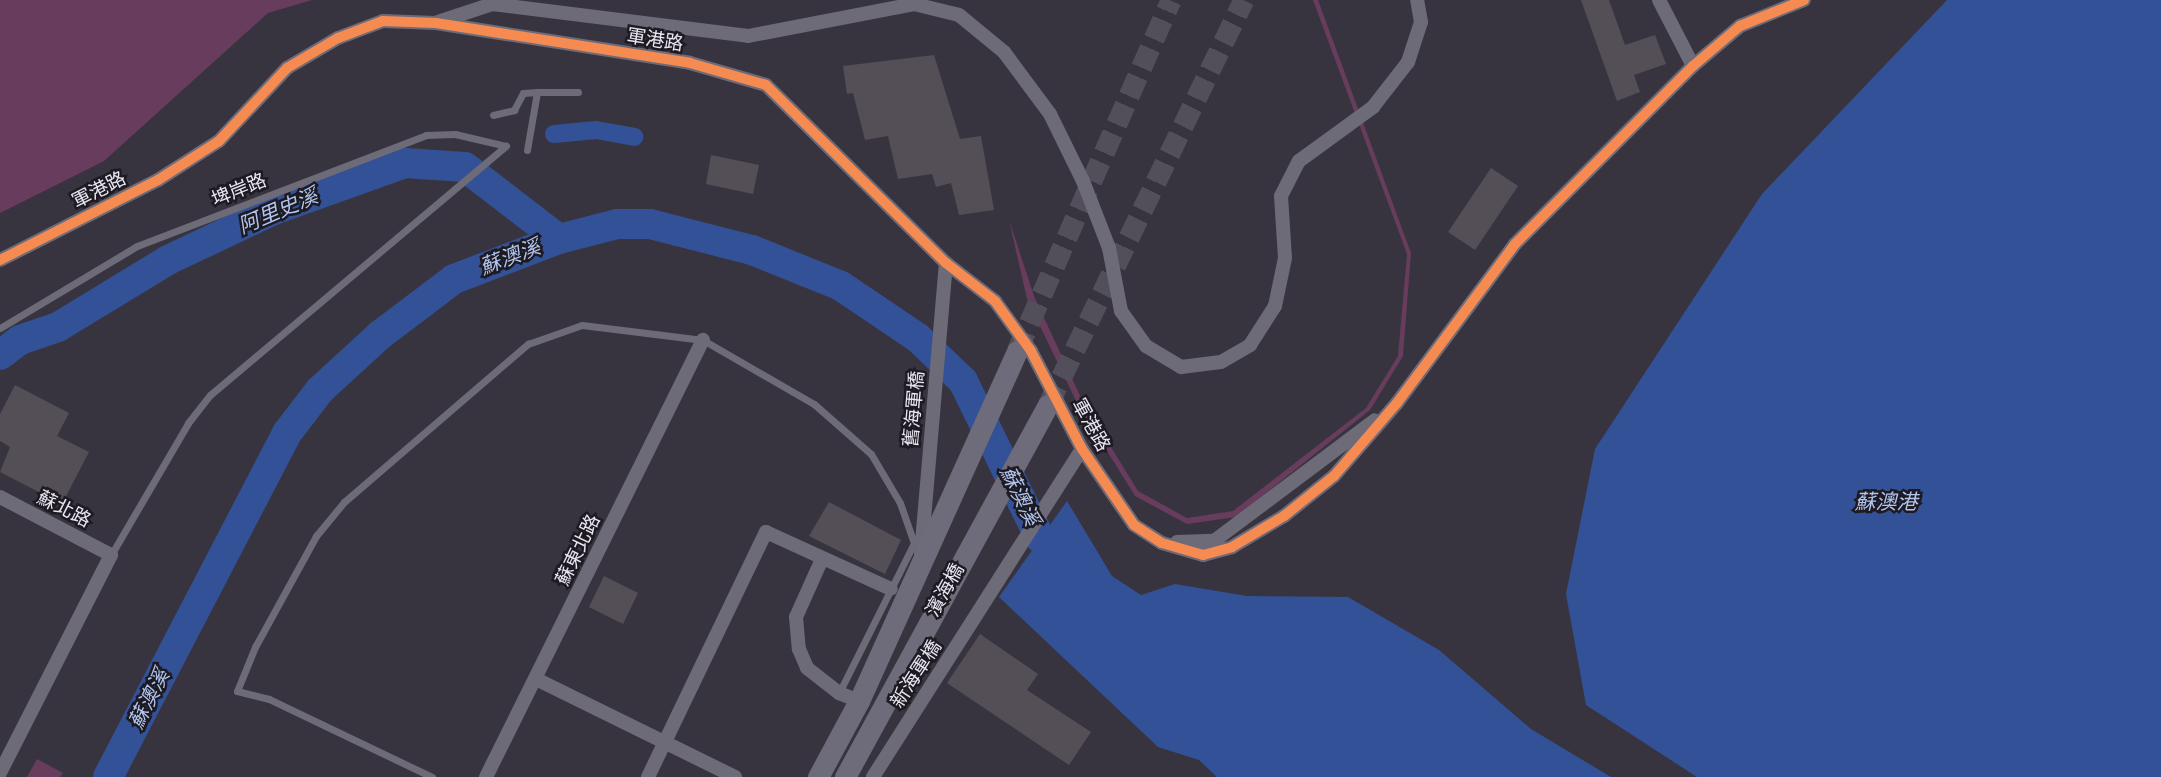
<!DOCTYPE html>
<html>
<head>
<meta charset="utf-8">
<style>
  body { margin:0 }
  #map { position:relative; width:2161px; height:777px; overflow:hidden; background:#38343f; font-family:Bitter,"Noto Sans TC",serif }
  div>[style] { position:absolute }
  .green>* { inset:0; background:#673c5c }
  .water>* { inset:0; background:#335196 }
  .canal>* { height:18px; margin:-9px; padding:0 9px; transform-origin:9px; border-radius:9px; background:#335196 }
  .river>* { height:30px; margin:-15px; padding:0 15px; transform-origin:15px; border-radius:15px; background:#335196 }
  .building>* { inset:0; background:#544e57 }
  .primary-tunnel>* { height:21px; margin-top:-10.5px; transform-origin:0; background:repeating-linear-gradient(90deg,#534f5a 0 21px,transparent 0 31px) }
  .service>* { height:7px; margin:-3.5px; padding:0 3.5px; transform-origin:3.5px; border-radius:3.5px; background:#6d6b78 }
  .minor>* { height:14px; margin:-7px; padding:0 7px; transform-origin:7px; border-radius:7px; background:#6d6b78 }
  .primary>* { height:21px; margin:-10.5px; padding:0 10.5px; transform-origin:10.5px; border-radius:10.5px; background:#6e6b7a }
  .cycleway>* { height:10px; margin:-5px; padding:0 5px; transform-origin:5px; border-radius:5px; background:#f68b52 }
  span { translate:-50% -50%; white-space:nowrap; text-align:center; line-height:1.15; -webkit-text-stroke:5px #1d1a22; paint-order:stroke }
  .street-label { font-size:19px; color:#e9e5f1 }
  .water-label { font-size:21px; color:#b1c5ef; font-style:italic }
</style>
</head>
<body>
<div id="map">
  <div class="green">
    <i style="clip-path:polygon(0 0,312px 0,268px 13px,104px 161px,0 213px)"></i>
    <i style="clip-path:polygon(1313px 0,1318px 0,1411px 253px,1403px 356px,1370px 410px,1236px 517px,1187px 524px,1135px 496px,1076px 401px,1027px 299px,1009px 220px,1034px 296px,1082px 400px,1138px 491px,1187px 518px,1233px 511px,1366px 408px,1398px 356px,1407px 254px)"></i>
    <i style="clip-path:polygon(37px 759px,63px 773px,60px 777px,27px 777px)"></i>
  </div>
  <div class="water">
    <i style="clip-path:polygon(2161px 0,2161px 777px,1697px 777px,1586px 705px,1566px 594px,1595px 449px,1762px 194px,1947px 0)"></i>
    <i style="clip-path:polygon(1067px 501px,1112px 576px,1141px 595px,1175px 584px,1247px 596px,1348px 597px,1439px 650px,1531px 729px,1611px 777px,1217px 777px,1199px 760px,1158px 747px,999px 597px)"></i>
  </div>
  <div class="canal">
    <i style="left:554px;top:134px;width:42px;rotate:-5.4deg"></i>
    <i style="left:596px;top:130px;width:39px;rotate:10deg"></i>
  </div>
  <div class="river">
    <i style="left:0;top:355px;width:25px;rotate:-37deg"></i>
    <i style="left:20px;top:340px;width:40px;rotate:-18.9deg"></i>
    <i style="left:58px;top:327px;width:129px;rotate:-31.3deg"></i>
    <i style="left:168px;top:260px;width:117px;rotate:-25.3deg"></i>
    <i style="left:274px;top:210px;width:139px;rotate:-19.7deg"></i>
    <i style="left:405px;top:163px;width:60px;rotate:3.8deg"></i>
    <i style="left:465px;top:167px;width:118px;rotate:37.5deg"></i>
    <i style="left:108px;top:777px;width:388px;rotate:-62.5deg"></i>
    <i style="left:287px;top:433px;width:54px;rotate:-52.5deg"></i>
    <i style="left:320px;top:390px;width:81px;rotate:-42.5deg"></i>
    <i style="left:380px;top:335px;width:93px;rotate:-37.1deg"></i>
    <i style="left:454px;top:279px;width:112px;rotate:-20.9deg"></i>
    <i style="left:559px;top:239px;width:60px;rotate:-14.5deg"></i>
    <i style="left:617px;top:224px;width:33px"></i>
    <i style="left:650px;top:224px;width:105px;rotate:14.3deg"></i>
    <i style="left:752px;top:250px;width:96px;rotate:22deg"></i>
    <i style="left:841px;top:286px;width:93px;rotate:34deg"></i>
    <i style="left:918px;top:338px;width:62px;rotate:43.7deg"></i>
    <i style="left:963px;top:381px;width:175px;rotate:63.9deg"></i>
  </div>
  <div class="building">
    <i style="clip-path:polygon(1581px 0,1609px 0,1625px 45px,1655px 35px,1666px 64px,1634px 75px,1640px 92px,1617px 101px)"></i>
    <i style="clip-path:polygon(934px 55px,960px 139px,981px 136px,994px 210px,959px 215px,951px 183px,936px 187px,932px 174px,898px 179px,888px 136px,865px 140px,853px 93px,847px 94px,843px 66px)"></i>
    <i style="clip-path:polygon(711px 155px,759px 165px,753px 194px,706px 184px)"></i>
    <i style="clip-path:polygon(1491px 168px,1518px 186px,1475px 250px,1448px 232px)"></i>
    <i style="clip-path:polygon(15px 385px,69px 413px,57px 436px,89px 452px,62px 504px,0 472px,10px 447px,0 441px,0 414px)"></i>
    <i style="clip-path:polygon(829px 502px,901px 540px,885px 574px,809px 536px)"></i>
    <i style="clip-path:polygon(604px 576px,638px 593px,623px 624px,589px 607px)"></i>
    <i style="clip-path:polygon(980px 634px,1038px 674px,1027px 690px,1091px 732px,1069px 765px,947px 683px)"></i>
  </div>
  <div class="primary-tunnel">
    <i style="left:1017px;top:351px;width:383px;rotate:-66.3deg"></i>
    <i style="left:1048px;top:405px;width:450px;rotate:-64.2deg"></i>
  </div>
  <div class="service">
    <i style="left:493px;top:115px;width:22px;rotate:-13deg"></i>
    <i style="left:514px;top:110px;width:19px;rotate:-62deg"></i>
    <i style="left:523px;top:93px;width:14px;rotate:-4deg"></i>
    <i style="left:527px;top:150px;width:59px;rotate:-80.2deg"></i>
    <i style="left:537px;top:92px;width:41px"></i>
    <i style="left:0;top:328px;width:160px;rotate:-30.9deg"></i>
    <i style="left:137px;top:246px;width:310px;rotate:-21deg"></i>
    <i style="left:426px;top:135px;width:29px;rotate:-2deg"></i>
    <i style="left:455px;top:134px;width:52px;rotate:13.2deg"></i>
    <i style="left:111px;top:555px;width:153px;rotate:-59.7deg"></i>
    <i style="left:188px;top:423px;width:36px;rotate:-52deg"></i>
    <i style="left:210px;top:395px;width:387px;rotate:-40.1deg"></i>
    <i style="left:432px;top:777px;width:181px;rotate:-154.4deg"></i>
    <i style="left:269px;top:699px;width:33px;rotate:-166deg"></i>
    <i style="left:237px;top:691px;width:48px;rotate:-67.8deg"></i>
    <i style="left:255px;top:647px;width:127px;rotate:-61.2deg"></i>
    <i style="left:316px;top:536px;width:44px;rotate:-50.5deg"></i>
    <i style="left:344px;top:502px;width:243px;rotate:-40.7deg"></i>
    <i style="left:528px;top:344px;width:57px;rotate:-19.4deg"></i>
    <i style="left:582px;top:325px;width:122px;rotate:7.1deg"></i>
    <i style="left:703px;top:340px;width:128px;rotate:30deg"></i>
    <i style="left:814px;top:404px;width:76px;rotate:41.3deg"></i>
    <i style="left:871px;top:454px;width:57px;rotate:59.4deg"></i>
    <i style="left:900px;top:503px;width:42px;rotate:70.7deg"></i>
    <i style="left:914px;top:543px;width:168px;rotate:116.6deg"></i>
  </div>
  <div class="minor">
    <i style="left:1659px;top:0;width:74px;rotate:62.7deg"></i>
    <i style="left:438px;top:22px;width:57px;rotate:-18.4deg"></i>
    <i style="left:492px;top:4px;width:258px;rotate:7.1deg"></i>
    <i style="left:748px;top:36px;width:169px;rotate:-10.9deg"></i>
    <i style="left:914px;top:4px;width:46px;rotate:13.7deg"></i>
    <i style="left:959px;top:15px;width:58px;rotate:39.4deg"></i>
    <i style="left:1004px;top:52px;width:77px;rotate:53.4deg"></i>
    <i style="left:1050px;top:114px;width:75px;rotate:63.8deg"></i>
    <i style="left:1083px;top:181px;width:72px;rotate:68.8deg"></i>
    <i style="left:1109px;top:248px;width:64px;rotate:79.2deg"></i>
    <i style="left:1121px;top:311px;width:43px;rotate:54.5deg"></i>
    <i style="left:1146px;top:346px;width:41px;rotate:31deg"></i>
    <i style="left:1181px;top:367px;width:40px;rotate:-7.1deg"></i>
    <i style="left:1221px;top:362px;width:34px;rotate:-30deg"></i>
    <i style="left:1250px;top:345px;width:46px;rotate:-57.3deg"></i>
    <i style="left:1275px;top:306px;width:49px;rotate:-78.2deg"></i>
    <i style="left:1285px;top:258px;width:62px;rotate:-93.7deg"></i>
    <i style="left:1281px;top:196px;width:39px;rotate:-63deg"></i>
    <i style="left:1299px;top:161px;width:92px;rotate:-36.1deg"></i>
    <i style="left:1373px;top:107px;width:57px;rotate:-52.1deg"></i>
    <i style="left:1408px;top:62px;width:42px;rotate:-72deg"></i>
    <i style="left:1421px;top:22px;width:22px;rotate:-100deg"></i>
    <i style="left:0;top:260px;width:177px;rotate:-26.9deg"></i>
    <i style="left:158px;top:180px;width:72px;rotate:-32.6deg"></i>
    <i style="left:219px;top:141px;width:100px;rotate:-47deg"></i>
    <i style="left:287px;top:68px;width:59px;rotate:-30.5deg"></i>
    <i style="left:338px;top:38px;width:48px;rotate:-20.7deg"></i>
    <i style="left:383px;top:21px;width:53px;rotate:2.2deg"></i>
    <i style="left:436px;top:23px;width:257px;rotate:8.9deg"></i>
    <i style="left:690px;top:63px;width:79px;rotate:16.1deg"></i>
    <i style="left:766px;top:85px;width:253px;rotate:44.7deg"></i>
    <i style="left:946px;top:263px;width:62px;rotate:37.8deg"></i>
    <i style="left:995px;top:301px;width:62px;rotate:54.2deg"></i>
    <i style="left:1031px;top:351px;width:110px;rotate:62.5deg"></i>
    <i style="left:1082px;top:449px;width:92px;rotate:55.6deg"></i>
    <i style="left:1134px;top:525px;width:33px;rotate:33deg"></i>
    <i style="left:1162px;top:543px;width:43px;rotate:16.3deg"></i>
    <i style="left:1203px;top:555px;width:30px;rotate:-15deg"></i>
    <i style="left:1232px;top:547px;width:61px;rotate:-30.8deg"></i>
    <i style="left:1284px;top:516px;width:64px;rotate:-38.7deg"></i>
    <i style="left:1334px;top:476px;width:96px;rotate:-49.2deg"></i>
    <i style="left:1397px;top:403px;width:198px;rotate:-53.4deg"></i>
    <i style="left:1515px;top:244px;width:252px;rotate:-45deg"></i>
    <i style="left:1693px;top:66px;width:62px;rotate:-40.4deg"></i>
    <i style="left:1740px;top:26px;width:69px;rotate:-22.1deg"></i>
    <i style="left:0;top:497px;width:125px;rotate:27.6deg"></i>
    <i style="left:111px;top:555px;width:245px;rotate:117deg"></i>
    <i style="left:1177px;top:542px;width:37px;rotate:-2deg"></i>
    <i style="left:1214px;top:541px;width:201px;rotate:-36.9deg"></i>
    <i style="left:921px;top:554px;width:292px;rotate:-85.1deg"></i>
    <i style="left:822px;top:559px;width:64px;rotate:114.1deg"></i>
    <i style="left:796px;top:617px;width:32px;rotate:85deg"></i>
    <i style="left:799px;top:649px;width:21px;rotate:67deg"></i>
    <i style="left:807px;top:668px;width:41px;rotate:38deg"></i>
    <i style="left:839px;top:693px;width:22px;rotate:22deg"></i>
    <i style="left:536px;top:679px;width:222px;rotate:26.2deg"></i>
    <i style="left:486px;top:777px;width:488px;rotate:-63.6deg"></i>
    <i style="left:648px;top:777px;width:272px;rotate:-64.3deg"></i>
    <i style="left:766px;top:532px;width:137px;rotate:24.5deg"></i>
    <i style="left:873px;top:777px;width:389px;rotate:-57.5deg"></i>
  </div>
  <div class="primary">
    <i style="left:818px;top:777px;width:86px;rotate:-61.7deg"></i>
    <i style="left:859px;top:701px;width:384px;rotate:-65.7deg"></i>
    <i style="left:845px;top:777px;width:424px;rotate:-61.4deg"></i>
  </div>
  <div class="cycleway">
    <i style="left:0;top:260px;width:177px;rotate:-26.9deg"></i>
    <i style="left:158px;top:180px;width:72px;rotate:-32.6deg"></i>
    <i style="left:219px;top:141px;width:100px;rotate:-47deg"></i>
    <i style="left:287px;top:68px;width:59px;rotate:-30.5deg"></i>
    <i style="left:338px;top:38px;width:48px;rotate:-20.7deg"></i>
    <i style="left:383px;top:21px;width:53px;rotate:2.2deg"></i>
    <i style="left:436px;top:23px;width:257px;rotate:8.9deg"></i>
    <i style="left:690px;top:63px;width:79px;rotate:16.1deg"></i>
    <i style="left:766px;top:85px;width:253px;rotate:44.7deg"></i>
    <i style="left:946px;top:263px;width:62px;rotate:37.8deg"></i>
    <i style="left:995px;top:301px;width:62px;rotate:54.2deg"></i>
    <i style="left:1031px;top:351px;width:110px;rotate:62.5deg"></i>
    <i style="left:1082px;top:449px;width:92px;rotate:55.6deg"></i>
    <i style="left:1134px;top:525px;width:33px;rotate:33deg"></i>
    <i style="left:1162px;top:543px;width:43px;rotate:16.3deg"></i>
    <i style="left:1203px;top:555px;width:30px;rotate:-15deg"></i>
    <i style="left:1232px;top:547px;width:61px;rotate:-30.8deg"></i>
    <i style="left:1284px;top:516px;width:64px;rotate:-38.7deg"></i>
    <i style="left:1334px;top:476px;width:96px;rotate:-49.2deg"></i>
    <i style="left:1397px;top:403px;width:198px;rotate:-53.4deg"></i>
    <i style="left:1515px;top:244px;width:252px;rotate:-45deg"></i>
    <i style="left:1693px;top:66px;width:62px;rotate:-40.4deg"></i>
    <i style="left:1740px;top:26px;width:69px;rotate:-22.1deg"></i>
  </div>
  <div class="street-label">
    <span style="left:655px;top:40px;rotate:9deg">軍港路</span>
    <span style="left:99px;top:190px;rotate:-27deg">軍港路</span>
    <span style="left:239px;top:190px;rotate:-22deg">埤岸路</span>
    <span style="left:914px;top:409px;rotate:-85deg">舊海軍橋</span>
    <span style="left:1091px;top:425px;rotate:61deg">軍港路</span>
    <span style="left:64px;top:509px;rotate:27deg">蘇北路</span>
    <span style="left:578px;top:550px;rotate:-64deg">蘇東北路</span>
    <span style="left:945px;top:590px;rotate:-61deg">濱海橋</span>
    <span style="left:916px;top:674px;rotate:-57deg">新海軍橋</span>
  </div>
  <div class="water-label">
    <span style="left:278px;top:211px;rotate:-23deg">阿里史溪</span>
    <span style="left:510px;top:257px;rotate:-21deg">蘇澳溪</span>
    <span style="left:1020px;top:496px;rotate:64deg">蘇澳溪</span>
    <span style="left:1886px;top:502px">蘇澳港</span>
    <span style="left:149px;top:699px;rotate:-63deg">蘇澳溪</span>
  </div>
</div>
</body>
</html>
